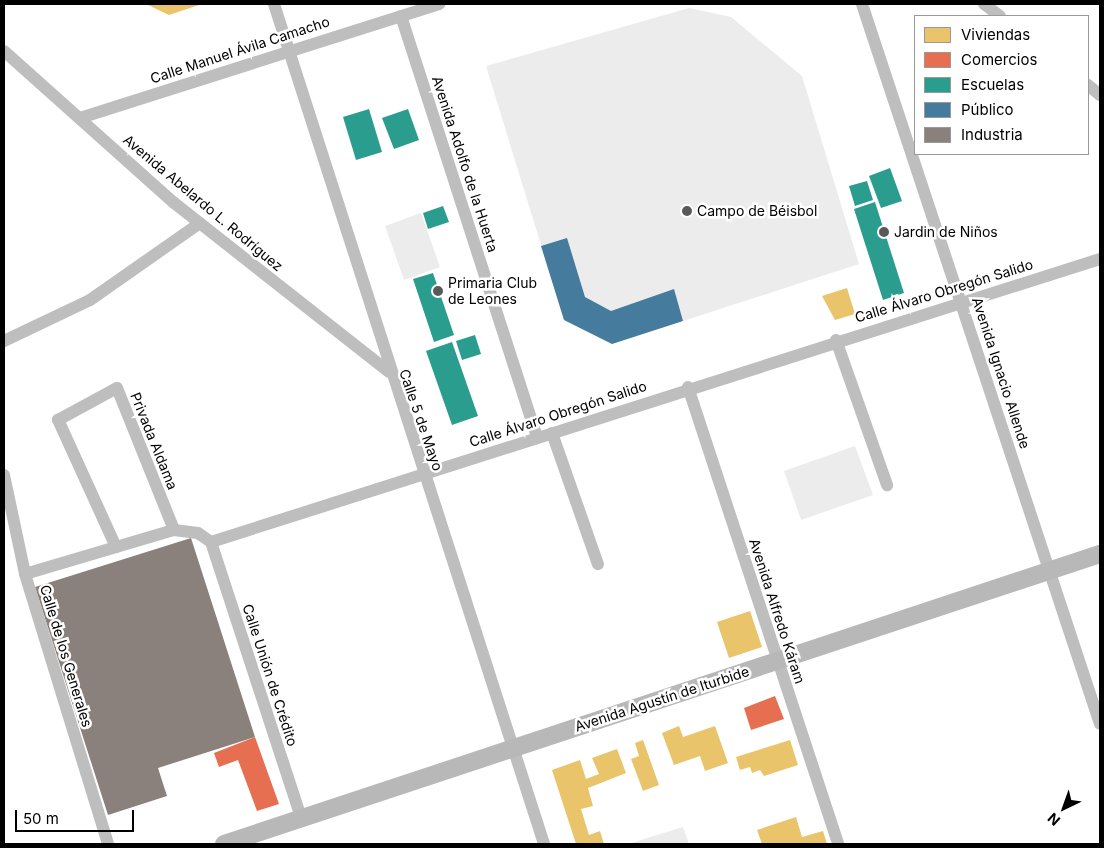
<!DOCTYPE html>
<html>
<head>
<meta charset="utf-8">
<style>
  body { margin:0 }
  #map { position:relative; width:1104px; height:848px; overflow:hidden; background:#fff; font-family:Inter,sans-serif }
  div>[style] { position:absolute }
  .green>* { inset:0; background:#ececec }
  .homes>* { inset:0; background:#e9c46a }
  .shops>* { inset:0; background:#e76f51 }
  .schools>* { inset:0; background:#2a9d8f }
  .public>* { inset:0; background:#457b9d }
  .industry>* { inset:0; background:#8a817c }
  .street>* { height:12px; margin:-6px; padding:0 6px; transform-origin:6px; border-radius:6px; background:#bebebe }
  .secondary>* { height:18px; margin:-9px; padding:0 9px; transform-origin:9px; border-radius:9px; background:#b8b8b8 }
  .dots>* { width:14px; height:14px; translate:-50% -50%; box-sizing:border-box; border:2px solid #fff; border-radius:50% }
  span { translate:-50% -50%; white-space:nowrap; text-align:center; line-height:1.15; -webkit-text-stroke:5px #fff; paint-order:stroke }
  .street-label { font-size:14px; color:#000 }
  .poi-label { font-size:14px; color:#000 }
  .left { translate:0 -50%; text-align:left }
  .frame { position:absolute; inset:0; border:5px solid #000; pointer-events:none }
  .legend { position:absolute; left:914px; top:15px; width:175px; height:140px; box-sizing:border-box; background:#fff; border:1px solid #999; margin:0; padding:6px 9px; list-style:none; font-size:15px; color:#000 }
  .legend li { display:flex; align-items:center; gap:10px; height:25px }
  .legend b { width:25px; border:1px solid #999 }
  .north { position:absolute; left:1039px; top:783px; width:50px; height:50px; -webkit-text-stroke:4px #fff; paint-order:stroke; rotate:222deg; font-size:14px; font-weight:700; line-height:20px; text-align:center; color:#000 }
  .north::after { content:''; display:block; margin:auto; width:18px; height:22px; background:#000; clip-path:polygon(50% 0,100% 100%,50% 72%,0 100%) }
  .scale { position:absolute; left:15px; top:810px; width:119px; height:22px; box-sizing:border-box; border:2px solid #000; border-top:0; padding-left:6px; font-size:15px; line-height:18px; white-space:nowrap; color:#000; -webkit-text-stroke:4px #fff; paint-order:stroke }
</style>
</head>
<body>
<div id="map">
  <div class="green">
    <i style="clip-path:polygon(689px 8px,731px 17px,802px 76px,859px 264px,612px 344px,564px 320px,486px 66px)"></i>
    <i style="clip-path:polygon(421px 213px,440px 267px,404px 280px,385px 226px)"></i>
    <i style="clip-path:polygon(855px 446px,873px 495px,801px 520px,784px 471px)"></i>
    <i style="clip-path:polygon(683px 827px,689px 844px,628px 844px)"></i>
  </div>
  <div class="homes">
    <i style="clip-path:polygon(146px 4px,202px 4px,169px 15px)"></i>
    <i style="clip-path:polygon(847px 288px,855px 314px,835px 320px,822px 296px)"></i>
    <i style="clip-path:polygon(750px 611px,762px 647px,729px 658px,717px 622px)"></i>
    <i style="clip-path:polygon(679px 726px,683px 737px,715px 726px,728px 763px,705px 771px,700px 756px,674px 765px,662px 733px)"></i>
    <i style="clip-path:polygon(643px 740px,659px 785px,643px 791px,631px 759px,639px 756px,635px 743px)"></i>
    <i style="clip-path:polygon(790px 740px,798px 765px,764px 776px,760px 770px,752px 773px,750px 767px,740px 770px,736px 757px)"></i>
    <i style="clip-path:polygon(617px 749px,626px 773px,588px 788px,593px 806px,581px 809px,589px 835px,600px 831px,604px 844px,576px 844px,552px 770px,580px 760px,586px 779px,599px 774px,592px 758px)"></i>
    <i style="clip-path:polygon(796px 817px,802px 837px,823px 831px,827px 844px,762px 844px,757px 830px)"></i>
  </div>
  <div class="shops">
    <i style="clip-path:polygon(775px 696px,784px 719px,751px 730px,744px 708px)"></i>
    <i style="clip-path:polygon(255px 737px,279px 804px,257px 811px,238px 760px,219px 767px,214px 753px)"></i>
  </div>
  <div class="schools">
    <i style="clip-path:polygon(369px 109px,382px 152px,356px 160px,343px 117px)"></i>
    <i style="clip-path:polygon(408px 109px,419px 140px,394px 149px,382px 118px)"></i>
    <i style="clip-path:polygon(890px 168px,902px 201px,881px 208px,869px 176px)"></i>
    <i style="clip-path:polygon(867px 181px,873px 200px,855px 206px,849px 186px)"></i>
    <i style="clip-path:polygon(875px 202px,904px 293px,883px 300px,854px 209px)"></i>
    <i style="clip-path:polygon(443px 206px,449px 222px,428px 229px,423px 213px)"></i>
    <i style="clip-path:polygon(433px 273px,454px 335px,434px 342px,413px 279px)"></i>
    <i style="clip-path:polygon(475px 335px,481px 354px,462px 360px,456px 341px)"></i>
    <i style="clip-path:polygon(452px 342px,478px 416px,452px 425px,426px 351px)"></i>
  </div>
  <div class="public">
    <i style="clip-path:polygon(567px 238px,585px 297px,611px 311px,674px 289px,683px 321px,612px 344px,564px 320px,541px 246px)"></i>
  </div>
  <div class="industry">
    <i style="clip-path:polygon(191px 538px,255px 737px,158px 768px,167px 796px,108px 815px,35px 587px)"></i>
  </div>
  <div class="street">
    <i style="left:274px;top:4px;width:882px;rotate:72.18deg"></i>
    <i style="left:862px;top:4px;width:758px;rotate:71.71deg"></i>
    <i style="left:984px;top:4px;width:20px;rotate:37deg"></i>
    <i style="left:401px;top:16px;width:441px;rotate:72.1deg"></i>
    <i style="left:4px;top:51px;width:227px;rotate:41.8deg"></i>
    <i style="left:173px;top:202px;width:275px;rotate:38.2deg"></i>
    <i style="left:1088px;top:85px;width:16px;rotate:40deg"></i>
    <i style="left:80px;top:118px;width:377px;rotate:-17.6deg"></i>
    <i style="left:836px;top:340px;width:154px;rotate:70.6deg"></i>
    <i style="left:4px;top:341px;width:95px;rotate:-25.5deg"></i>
    <i style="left:90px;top:300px;width:134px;rotate:-35deg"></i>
    <i style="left:688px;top:387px;width:481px;rotate:71.8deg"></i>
    <i style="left:552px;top:433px;width:139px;rotate:70.7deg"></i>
    <i style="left:4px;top:475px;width:101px;rotate:78deg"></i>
    <i style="left:25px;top:574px;width:282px;rotate:72.9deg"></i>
    <i style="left:211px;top:542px;width:933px;rotate:-17.66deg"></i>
    <i style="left:211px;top:542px;width:290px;rotate:71.9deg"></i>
    <i style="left:116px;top:547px;width:140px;rotate:-114.5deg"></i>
    <i style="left:58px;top:420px;width:67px;rotate:-28.5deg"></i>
    <i style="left:117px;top:388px;width:153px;rotate:68.1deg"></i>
    <i style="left:25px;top:574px;width:155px;rotate:-16.5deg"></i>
    <i style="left:174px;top:530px;width:24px;rotate:7deg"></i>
    <i style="left:198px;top:533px;width:16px;rotate:35deg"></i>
  </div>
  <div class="secondary">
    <i style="left:224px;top:844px;width:923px;rotate:-18.32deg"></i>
  </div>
  <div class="dots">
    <i style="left:687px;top:211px;background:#595959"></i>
    <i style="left:884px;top:232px;background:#595959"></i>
    <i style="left:438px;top:291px;background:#595959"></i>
  </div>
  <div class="street-label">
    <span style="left:240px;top:50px;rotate:-18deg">Calle Manuel Ávila Camacho</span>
    <span style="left:465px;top:164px;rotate:72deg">Avenida Adolfo de la Huerta</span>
    <span style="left:203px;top:203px;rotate:40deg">Avenida Abelardo L. Rodríguez</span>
    <span style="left:944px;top:291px;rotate:-17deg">Calle Álvaro Obregón Salido</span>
    <span style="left:1001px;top:373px;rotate:72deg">Avenida Ignacio Allende</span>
    <span style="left:558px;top:414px;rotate:-18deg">Calle Álvaro Obregón Salido</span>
    <span style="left:421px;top:420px;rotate:71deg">Calle 5 de Mayo</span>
    <span style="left:154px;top:441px;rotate:68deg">Privada Aldama</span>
    <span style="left:777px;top:611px;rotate:72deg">Avenida Alfredo Káram</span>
    <span style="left:66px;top:656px;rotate:73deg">Calle de los Generales</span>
    <span style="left:270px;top:675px;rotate:72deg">Calle Unión de Crédito</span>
    <span style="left:662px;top:699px;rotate:-18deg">Avenida Agustín de Iturbide</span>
  </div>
  <div class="poi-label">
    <span class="left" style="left:697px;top:211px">Campo de Béisbol</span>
    <span class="left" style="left:894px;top:232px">Jardin de Niños</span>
    <span class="left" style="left:448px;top:291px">Primaria Club<br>de Leones</span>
  </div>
  <div class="frame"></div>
  <ul class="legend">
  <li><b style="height:14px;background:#e9c46a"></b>Viviendas</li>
  <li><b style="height:14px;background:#e76f51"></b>Comercios</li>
  <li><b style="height:14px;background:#2a9d8f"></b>Escuelas</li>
  <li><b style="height:14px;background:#457b9d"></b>Público</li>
  <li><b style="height:14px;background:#8a817c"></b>Industria</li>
  </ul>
  <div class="north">N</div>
  <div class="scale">50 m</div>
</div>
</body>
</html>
